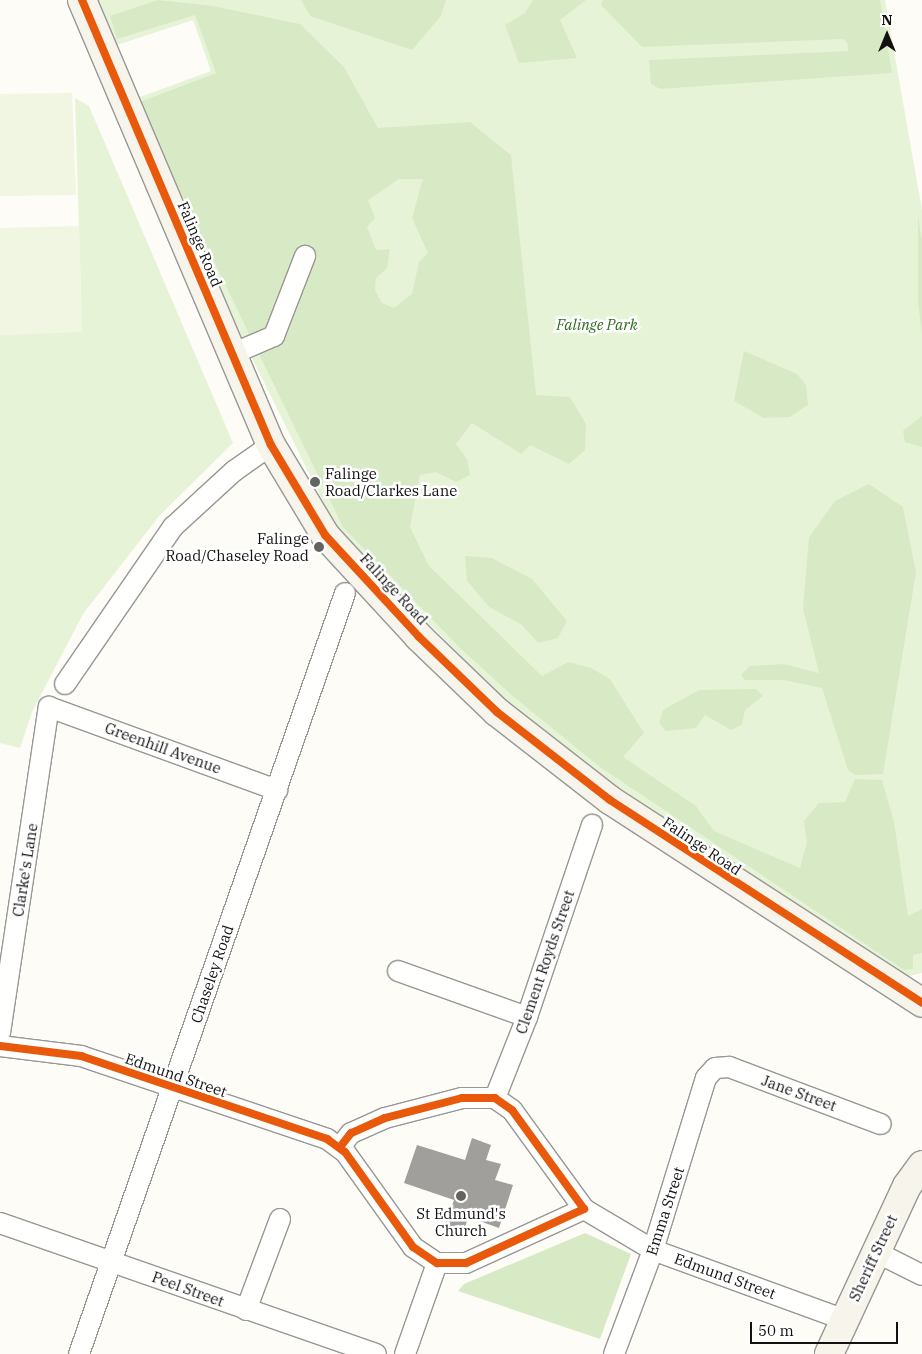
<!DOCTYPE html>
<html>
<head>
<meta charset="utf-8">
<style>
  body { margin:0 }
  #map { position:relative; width:922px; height:1354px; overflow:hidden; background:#fdfcf7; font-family:"IBM Plex Serif",serif }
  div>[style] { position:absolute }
  .green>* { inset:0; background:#e7f3d7 }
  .forest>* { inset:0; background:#d8eac5 }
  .pitch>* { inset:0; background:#f0f6e1 }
  .building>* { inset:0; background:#a19f9c }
  .roads { filter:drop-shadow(1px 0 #979795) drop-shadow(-1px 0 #979795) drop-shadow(0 1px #979795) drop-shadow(0 -1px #979795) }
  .minor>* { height:20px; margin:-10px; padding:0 10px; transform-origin:10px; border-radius:10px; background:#fffffe }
  .secondary>* { height:28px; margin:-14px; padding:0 14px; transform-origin:14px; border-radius:14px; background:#f6f4eb }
  .cycleway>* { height:8px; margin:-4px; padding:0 4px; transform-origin:4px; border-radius:4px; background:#e8590c }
  .dots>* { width:14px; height:14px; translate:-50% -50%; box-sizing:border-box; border:2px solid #fff; border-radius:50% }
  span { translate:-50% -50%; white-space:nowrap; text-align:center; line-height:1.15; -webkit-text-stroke:5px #fff; paint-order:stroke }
  .street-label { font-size:15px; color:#111 }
  .park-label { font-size:15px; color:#2f6b1f; font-style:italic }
  .poi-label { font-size:15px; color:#111 }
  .left { translate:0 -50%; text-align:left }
  .right { translate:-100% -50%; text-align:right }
  .north { position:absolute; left:862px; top:10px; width:50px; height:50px; -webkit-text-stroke:4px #fff; paint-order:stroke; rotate:0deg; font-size:14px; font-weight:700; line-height:20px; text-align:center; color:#111 }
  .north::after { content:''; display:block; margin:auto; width:18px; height:22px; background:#111; clip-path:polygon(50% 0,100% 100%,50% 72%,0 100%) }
  .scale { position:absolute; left:750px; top:1322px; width:148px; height:22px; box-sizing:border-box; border:2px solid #111; border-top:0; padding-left:6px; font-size:15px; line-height:18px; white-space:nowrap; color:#111; -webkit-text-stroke:4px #fff; paint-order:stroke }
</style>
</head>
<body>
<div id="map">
  <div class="green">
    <i style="clip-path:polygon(97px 0,885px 0,922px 210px,922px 973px,905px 977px,599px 774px,511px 707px,337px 530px,174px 200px,132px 100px,211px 71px,193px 20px,114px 46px)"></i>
    <i style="clip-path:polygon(75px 98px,89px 106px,233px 443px,160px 515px,83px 614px,32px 712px,20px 748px,0 743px,0 335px,82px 331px)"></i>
  </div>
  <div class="forest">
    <i style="clip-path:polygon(evenodd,158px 0,213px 6px,300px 24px,344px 67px,378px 128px,470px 122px,511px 155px,536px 395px,570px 397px,586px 424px,585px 450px,569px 464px,530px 445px,521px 454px,472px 423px,456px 444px,467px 459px,470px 475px,456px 482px,436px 472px,420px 475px,410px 527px,429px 566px,542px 676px,568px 662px,591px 668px,610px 679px,644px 733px,623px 757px,696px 806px,714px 831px,800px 868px,807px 842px,804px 821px,819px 803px,845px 802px,855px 779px,882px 780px,894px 822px,908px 916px,922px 909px,922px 953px,913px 955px,913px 969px,904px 970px,600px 767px,515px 698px,459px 647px,343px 527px,137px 103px,216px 73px,195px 15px,117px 39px,110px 16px,158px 0,399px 179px,423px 179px,412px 218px,428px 253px,419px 262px,412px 294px,394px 308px,382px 303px,375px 290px,376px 278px,387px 268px,390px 249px,376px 250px,367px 227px,375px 218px,368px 200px,399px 179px)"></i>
    <i style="clip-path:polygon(301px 0,446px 0,441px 16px,412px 50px,310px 16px)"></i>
    <i style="clip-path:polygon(533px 0,586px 0,560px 20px,577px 58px,519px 63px,505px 25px,525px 13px)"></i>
    <i style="clip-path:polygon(603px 0,880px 0,892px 73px,660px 89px,651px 84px,649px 60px,848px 51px,848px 45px,844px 39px,642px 47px,601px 5px)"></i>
    <i style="clip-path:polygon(918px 216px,922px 241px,922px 336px,918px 301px)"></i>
    <i style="clip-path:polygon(744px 351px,797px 374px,806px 385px,808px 405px,790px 417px,764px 418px,734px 401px)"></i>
    <i style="clip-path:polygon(922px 416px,922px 447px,905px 442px,903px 431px)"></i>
    <i style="clip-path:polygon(869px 484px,903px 507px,916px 572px,883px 774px,855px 775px,848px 770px,822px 688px,784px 680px,745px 680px,741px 675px,750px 666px,784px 664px,819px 673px,803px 609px,809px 537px,835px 501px)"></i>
    <i style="clip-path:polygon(465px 556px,492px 558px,532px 579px,567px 621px,558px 638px,538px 643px,522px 625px,489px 607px,467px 581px)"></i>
    <i style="clip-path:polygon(756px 689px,763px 696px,745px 710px,742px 725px,731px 730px,705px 715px,696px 728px,666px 731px,659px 723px,663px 710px,699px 690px)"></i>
    <i style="clip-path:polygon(585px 1233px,631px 1254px,600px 1339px,458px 1291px,464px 1284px)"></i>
  </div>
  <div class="pitch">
    <i style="clip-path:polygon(72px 93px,76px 195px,0 196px,0 94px)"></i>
    <i style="clip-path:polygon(79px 226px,82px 332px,0 335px,0 228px)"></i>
  </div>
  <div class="building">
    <i style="clip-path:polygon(472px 1138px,491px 1145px,486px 1160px,501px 1164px,495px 1180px,513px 1185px,499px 1228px,468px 1217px,464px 1231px,445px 1225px,454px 1200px,404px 1183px,417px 1145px,465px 1160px)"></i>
  </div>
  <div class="roads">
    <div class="minor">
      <i style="left:232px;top:354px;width:46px;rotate:-23.2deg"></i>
      <i style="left:274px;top:336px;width:86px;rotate:-68.8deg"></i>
      <i style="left:65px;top:684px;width:191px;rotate:-55.5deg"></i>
      <i style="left:173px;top:527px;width:83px;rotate:-42.6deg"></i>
      <i style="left:234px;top:471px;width:45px;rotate:-35.1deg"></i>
      <i style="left:398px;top:971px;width:137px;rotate:19.6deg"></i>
      <i style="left:0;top:1033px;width:330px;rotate:-81.5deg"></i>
      <i style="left:49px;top:707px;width:243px;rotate:20deg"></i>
      <i style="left:0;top:1046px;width:82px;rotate:7deg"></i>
      <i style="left:81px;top:1056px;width:260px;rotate:18.6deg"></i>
      <i style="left:327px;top:1139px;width:22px;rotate:36deg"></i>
      <i style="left:345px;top:1152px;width:117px;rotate:54.4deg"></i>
      <i style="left:413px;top:1247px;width:29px;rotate:34deg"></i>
      <i style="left:437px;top:1263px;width:29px"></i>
      <i style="left:466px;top:1263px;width:130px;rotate:-24.6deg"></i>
      <i style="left:584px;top:1209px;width:122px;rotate:-126deg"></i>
      <i style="left:512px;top:1110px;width:21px;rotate:-145deg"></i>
      <i style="left:495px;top:1098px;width:33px;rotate:180deg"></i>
      <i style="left:462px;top:1098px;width:80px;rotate:165.4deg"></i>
      <i style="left:385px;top:1118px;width:37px;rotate:156deg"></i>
      <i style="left:351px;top:1133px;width:18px;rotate:128deg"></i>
      <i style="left:495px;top:1098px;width:87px;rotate:-68.4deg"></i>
      <i style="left:527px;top:1017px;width:203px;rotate:-71.3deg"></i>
      <i style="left:584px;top:1209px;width:80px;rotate:30.7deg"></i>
      <i style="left:653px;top:1250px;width:204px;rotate:20deg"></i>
      <i style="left:0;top:1223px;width:398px;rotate:19.2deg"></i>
      <i style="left:876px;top:1252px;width:51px;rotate:26.6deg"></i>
      <i style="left:246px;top:1310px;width:97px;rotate:-69.5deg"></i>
      <i style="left:79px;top:1354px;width:806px;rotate:-70.73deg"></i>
      <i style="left:405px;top:1354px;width:96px;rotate:-70.6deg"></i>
      <i style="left:614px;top:1354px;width:111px;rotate:-69.4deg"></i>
      <i style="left:653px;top:1250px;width:180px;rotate:-72.9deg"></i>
      <i style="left:706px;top:1078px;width:13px;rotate:-48deg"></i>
      <i style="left:715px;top:1068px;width:14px;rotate:-4deg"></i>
      <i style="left:729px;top:1067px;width:162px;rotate:20.6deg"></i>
    </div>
    <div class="secondary">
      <i style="left:82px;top:0;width:483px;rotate:67deg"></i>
      <i style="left:271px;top:445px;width:105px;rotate:59deg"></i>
      <i style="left:325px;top:535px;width:139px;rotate:47.3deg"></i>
      <i style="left:419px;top:637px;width:108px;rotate:43.9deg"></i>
      <i style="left:497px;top:712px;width:143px;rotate:37.9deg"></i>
      <i style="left:610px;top:800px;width:372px;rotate:33deg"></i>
      <i style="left:829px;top:1354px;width:185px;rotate:-65.1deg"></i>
      <i style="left:907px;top:1186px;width:26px;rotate:-54deg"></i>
    </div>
  </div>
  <div class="cycleway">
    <i style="left:82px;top:0;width:483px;rotate:67deg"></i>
    <i style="left:271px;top:445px;width:105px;rotate:59deg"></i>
    <i style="left:325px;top:535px;width:139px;rotate:47.3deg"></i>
    <i style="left:419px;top:637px;width:108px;rotate:43.9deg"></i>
    <i style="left:497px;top:712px;width:143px;rotate:37.9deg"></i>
    <i style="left:610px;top:800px;width:372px;rotate:33deg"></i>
    <i style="left:0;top:1046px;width:82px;rotate:7deg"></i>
    <i style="left:81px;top:1056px;width:260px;rotate:18.6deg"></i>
    <i style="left:327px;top:1139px;width:22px;rotate:36deg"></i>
    <i style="left:345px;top:1152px;width:117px;rotate:54.4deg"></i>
    <i style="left:413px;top:1247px;width:29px;rotate:34deg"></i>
    <i style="left:437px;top:1263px;width:29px"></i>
    <i style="left:466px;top:1263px;width:130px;rotate:-24.6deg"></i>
    <i style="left:584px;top:1209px;width:122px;rotate:-126deg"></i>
    <i style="left:512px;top:1110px;width:21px;rotate:-145deg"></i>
    <i style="left:495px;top:1098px;width:33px;rotate:180deg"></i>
    <i style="left:462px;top:1098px;width:80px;rotate:165.4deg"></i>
    <i style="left:385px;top:1118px;width:37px;rotate:156deg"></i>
    <i style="left:351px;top:1133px;width:18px;rotate:128deg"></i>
  </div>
  <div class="dots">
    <i style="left:315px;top:482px;background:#646362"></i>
    <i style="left:319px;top:547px;background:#646362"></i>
    <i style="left:461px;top:1196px;background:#646362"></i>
  </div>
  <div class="street-label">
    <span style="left:200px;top:244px;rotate:67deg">Falinge Road</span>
    <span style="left:394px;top:589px;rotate:47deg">Falinge Road</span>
    <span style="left:163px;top:748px;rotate:20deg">Greenhill Avenue</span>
    <span style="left:702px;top:846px;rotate:34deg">Falinge Road</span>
    <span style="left:25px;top:870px;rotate:-81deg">Clarke's Lane</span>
    <span style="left:545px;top:962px;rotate:-71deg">Clement Royds Street</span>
    <span style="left:212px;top:974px;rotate:-71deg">Chaseley Road</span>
    <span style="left:176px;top:1075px;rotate:19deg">Edmund Street</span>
    <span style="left:799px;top:1093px;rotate:20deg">Jane Street</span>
    <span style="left:665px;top:1211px;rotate:-72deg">Emma Street</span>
    <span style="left:873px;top:1258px;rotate:-65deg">Sheriff Street</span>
    <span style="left:725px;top:1276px;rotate:20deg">Edmund Street</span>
    <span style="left:188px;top:1289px;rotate:20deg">Peel Street</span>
  </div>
  <div class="park-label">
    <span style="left:597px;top:325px">Falinge Park</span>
  </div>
  <div class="poi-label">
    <span class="left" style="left:325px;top:482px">Falinge<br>Road/Clarkes Lane</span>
    <span class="right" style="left:309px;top:547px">Falinge<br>Road/Chaseley Road</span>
    <span style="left:461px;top:1222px">St Edmund's<br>Church</span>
  </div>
  <div class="north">N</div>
  <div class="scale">50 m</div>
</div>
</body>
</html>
